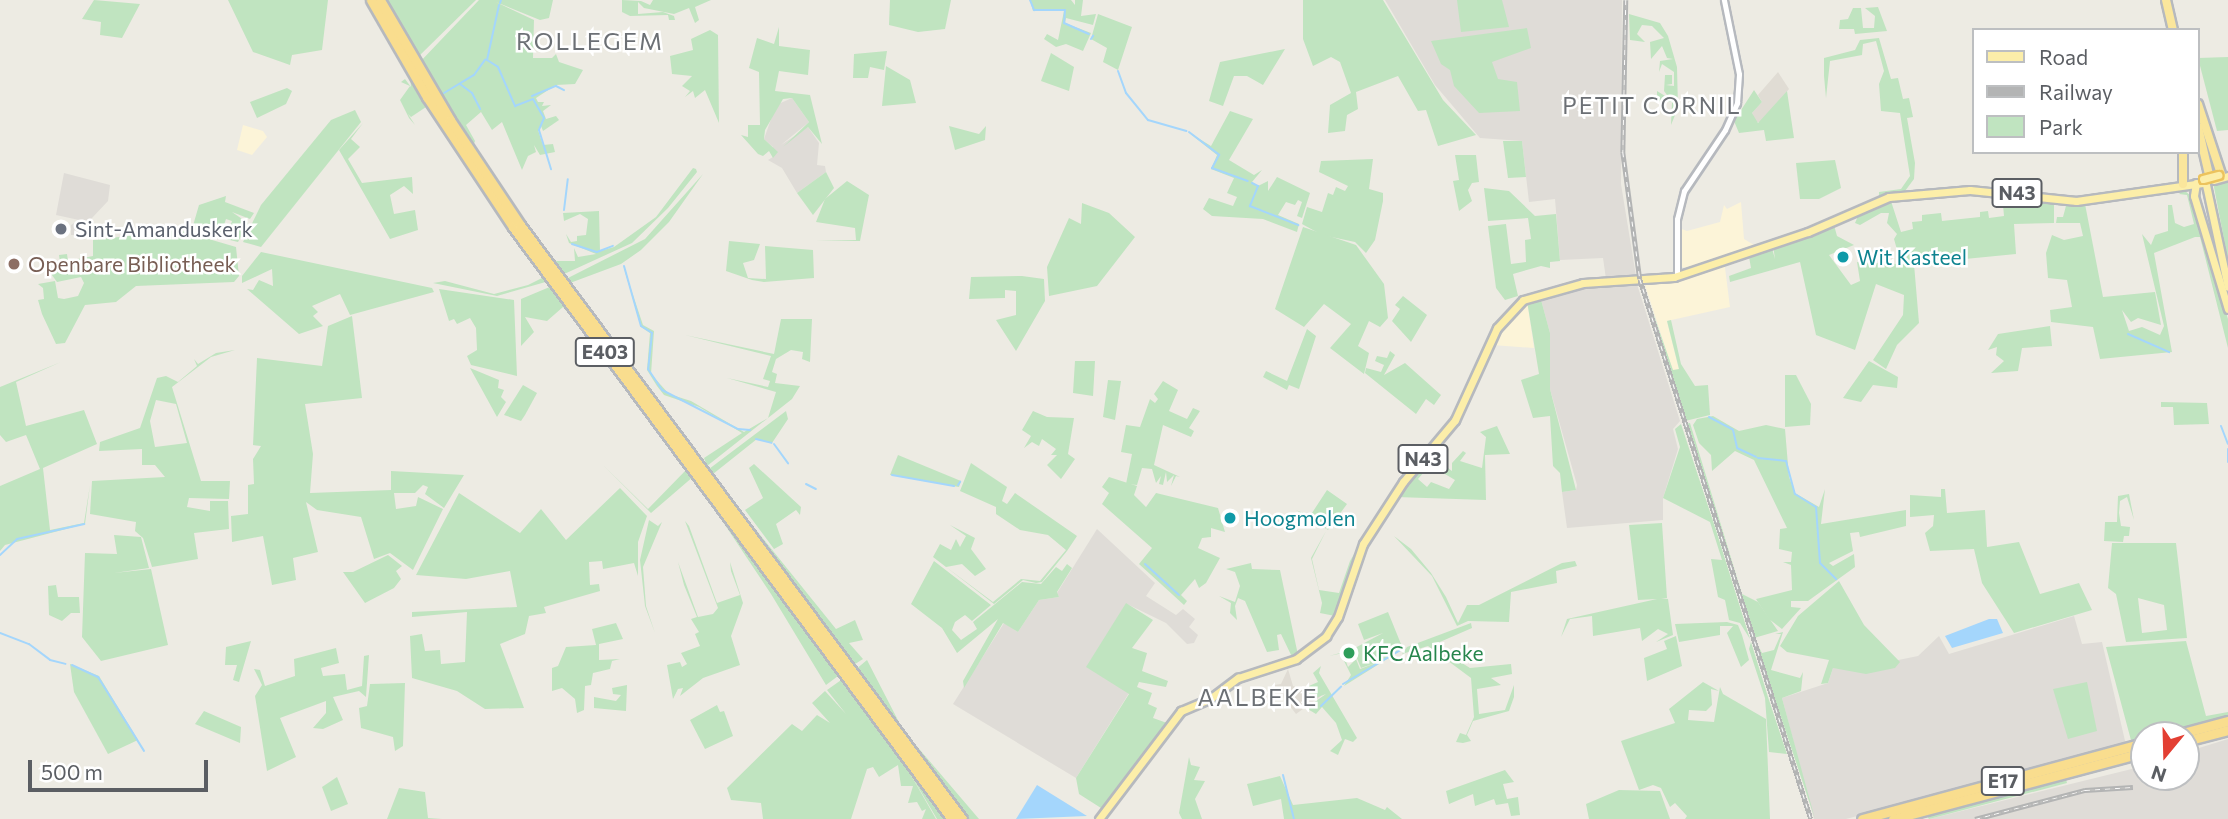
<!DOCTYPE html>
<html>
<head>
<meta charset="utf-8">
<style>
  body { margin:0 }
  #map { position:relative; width:2228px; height:819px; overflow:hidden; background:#edebe3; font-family:Commissioner,sans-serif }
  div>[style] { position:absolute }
  .commercial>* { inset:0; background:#fcf4d8 }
  .industrial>* { inset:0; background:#dfdcd7 }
  .education>* { inset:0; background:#e0dcd4 }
  .green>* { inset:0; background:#c0e4c0 }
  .water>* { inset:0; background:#a4d6fc }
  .stream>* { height:2px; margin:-1px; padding:0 1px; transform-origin:1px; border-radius:1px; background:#a4d6fc }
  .roads { filter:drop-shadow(2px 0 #b6b9be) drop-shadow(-2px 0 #b6b9be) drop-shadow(0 2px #b6b9be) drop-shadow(0 -2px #b6b9be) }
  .secondary>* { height:5px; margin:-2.5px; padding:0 2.5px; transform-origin:2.5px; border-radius:2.5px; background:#fff }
  .primary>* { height:7px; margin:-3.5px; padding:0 3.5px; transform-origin:3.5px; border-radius:3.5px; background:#fceea9 }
  .trunk>* { height:8px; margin:-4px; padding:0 4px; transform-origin:4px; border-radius:4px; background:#fae69c }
  .motorway>* { height:9px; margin:-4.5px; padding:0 4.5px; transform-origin:4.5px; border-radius:4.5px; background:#f9dd8e }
  .rail>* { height:4.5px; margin-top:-2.25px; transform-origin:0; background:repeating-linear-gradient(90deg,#fff 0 5px,#b3b4b4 0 10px); box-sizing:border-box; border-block:2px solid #b3b4b4 }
  .bridges { filter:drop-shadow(2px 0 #ecc35d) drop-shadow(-2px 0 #ecc35d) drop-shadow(0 2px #ecc35d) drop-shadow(0 -2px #ecc35d) }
  .primary-bridge>* { height:7px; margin:-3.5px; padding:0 3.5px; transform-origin:3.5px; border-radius:3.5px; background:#fceea9 }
  .dots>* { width:19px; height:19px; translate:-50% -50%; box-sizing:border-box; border:4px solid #fff; border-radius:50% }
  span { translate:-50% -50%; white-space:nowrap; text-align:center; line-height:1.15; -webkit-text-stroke:5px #fff; paint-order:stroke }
  .shield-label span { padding:2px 5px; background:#fff; border:2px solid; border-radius:5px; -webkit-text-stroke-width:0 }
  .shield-label { font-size:19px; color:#5b5e63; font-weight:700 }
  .worship-label { font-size:21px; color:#5b616d }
  .left { translate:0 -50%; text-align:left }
  .culture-label { font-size:21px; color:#0d838f }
  .education-label { font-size:21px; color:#785e54 }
  .leisure-label { font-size:21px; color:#27864d }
  .neighbourhood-label { font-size:23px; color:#6c7075; letter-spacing:2px }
  .quarter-label { font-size:24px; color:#6c7075; letter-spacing:2px }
  .legend { position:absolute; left:1972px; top:28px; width:228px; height:126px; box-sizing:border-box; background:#fff; border:2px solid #bdbfc1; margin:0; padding:9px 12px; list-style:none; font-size:21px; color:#5b5e63 }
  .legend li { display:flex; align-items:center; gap:14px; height:35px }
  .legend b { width:35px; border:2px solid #bdbfc1 }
  .north { position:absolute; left:2130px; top:721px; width:70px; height:70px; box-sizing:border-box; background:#fff; border:2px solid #bdbfc1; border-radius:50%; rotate:199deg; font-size:19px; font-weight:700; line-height:28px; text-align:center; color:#5b5e63 }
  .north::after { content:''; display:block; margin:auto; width:24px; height:32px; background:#e33f33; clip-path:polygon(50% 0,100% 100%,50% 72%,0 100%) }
  .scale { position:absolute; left:28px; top:760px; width:180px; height:32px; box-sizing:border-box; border:4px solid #5b5e63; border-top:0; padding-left:9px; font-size:21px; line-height:24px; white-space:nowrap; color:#5b5e63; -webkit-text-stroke:5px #fff; paint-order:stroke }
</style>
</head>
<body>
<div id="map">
  <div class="commercial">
    <i style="clip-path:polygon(243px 125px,263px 131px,267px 137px,252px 155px,237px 150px)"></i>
    <i style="clip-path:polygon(1741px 202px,1744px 239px,1754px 245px,1686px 268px,1678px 266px,1679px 228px,1687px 231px,1720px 222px,1724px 205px,1727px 209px)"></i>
    <i style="clip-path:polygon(1724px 260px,1730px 307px,1667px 321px,1679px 370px,1673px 371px,1645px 285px)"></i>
    <i style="clip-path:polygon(1527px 301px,1534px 348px,1492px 345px,1498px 329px)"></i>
  </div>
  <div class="industrial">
    <i style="clip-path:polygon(1385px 0,1622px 0,1621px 184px,1636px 276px,1606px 279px,1603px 258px,1560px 260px,1555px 199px,1529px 202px,1522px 141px,1480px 138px,1435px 85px)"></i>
    <i style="clip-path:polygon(792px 98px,809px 122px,781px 145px,808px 127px,819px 143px,817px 165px,825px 166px,826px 172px,797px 193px,782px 168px,768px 160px,773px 157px,773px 147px,764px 139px,776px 105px)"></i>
    <i style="clip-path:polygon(64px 173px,110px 185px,108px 201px,76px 235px,71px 235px,71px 225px,79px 220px,56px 215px)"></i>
    <i style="clip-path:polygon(1636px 281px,1680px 421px,1673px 429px,1678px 449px,1663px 498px,1663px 520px,1567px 528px,1562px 492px,1576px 490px,1577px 485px,1550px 389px,1550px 333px,1540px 296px,1570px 288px)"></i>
    <i style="clip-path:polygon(1097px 529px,1155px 583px,1146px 596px,1176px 615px,1183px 609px,1195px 619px,1189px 627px,1198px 635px,1194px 643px,1187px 644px,1166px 623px,1127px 604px,1129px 693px,1076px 778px,953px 704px,1004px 623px,1018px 632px,1039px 600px,1059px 597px,1057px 593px)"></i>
    <i style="clip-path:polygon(2074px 616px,2082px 644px,2102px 642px,2126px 745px,1846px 819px,1814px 819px,1782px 698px,1828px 683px,1833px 668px,1854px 669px,1918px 656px,1939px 636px,1949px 654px)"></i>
    <i style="clip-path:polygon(2228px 739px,2228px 819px,1929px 819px,2144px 766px,2144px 777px,2186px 777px,2186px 752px)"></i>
  </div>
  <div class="education">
    <i style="clip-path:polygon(1778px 72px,1789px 89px,1761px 122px,1755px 122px,1752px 113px,1762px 102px,1758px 95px)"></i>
    <i style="clip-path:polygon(1288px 669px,1293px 686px,1321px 696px,1296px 714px,1274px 685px,1281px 684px)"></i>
  </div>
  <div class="green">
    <i style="clip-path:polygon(94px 0,140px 4px,122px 38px,100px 35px,101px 22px,82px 19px)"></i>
    <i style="clip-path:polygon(228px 0,328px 0,322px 50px,292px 55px,290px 65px,253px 52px)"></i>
    <i style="clip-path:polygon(383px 0,476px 0,416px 59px)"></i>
    <i style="clip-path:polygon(479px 0,553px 0,549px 18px,540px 20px,496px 2px,534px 20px,533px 58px,552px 58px,556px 54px,559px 62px,583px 70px,575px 84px,556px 85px,536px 98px,538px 102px,544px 102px,542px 106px,551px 105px,543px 111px,546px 119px,556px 116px,559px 120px,543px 131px,541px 126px,538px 130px,543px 145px,553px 144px,555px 152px,540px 155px,534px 145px,536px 152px,528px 156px,522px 170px,502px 122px,492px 130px,481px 112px,466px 125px,475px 141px,472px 149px,419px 63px)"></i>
    <i style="clip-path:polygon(622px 0,641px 1px,650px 5px,653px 0,711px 0,695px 7px,699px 20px,695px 23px,689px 8px,674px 14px,644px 8px,638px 2px,638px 14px,663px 12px,674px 16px,675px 20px,669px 20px,668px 15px,630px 16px,622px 12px)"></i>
    <i style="clip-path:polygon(890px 0,951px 0,945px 29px,918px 32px,889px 25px)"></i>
    <i style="clip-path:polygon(1030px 0,1071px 0,1075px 5px,1075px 0,1083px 0,1081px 16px,1096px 14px,1093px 25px,1066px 18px,1065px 23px,1091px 33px,1083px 51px,1066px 44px,1056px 47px,1044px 39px,1047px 34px,1058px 40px,1064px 11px,1033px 11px)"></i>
    <i style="clip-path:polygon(1303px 0,1383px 0,1443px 100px,1476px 135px,1438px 146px,1426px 110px,1418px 111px,1398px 76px,1356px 92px,1358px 109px,1347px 115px,1345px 131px,1328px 133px,1330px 105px,1351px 93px,1340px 62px,1331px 57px,1313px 66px,1303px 39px)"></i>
    <i style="clip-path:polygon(1457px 0,1502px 0,1509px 27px,1461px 32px)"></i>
    <i style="clip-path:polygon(1878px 7px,1887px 31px,1855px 34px,1854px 29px,1839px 29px,1840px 20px,1848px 19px,1853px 8px,1861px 8px,1863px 28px,1874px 28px,1875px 16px,1865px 8px)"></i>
    <i style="clip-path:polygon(1098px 14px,1132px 27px,1118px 70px,1103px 62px,1107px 48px,1091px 39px)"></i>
    <i style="clip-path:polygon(1629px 14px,1660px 23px,1668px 36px,1677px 67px,1678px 108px,1671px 125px,1672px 102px,1657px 101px,1657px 91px,1670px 99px,1664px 91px,1665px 75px,1672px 75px,1672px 84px,1666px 85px,1674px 86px,1674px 72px,1662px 64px,1659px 72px,1660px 61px,1673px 59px,1667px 58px,1662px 46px,1651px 59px,1650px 42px,1664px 38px,1652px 26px,1642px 25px,1637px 34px,1645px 42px,1630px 40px)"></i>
    <i style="clip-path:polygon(779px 27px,779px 46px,810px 50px,808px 75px,779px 71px,775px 91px,810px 95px,822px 144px,808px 127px,783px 147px,809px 122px,792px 98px,783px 99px,765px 130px,764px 139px,778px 152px,773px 158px,769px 151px,763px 156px,758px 154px,741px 135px,748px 137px,748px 125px,760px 125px,759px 72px,749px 68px,757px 38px,774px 44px)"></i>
    <i style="clip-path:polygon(1527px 28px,1531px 48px,1492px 62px,1498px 79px,1517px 82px,1520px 111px,1479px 113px,1454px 86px,1450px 70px,1441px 64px,1431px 41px)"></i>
    <i style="clip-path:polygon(710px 30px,718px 35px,719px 123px,705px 90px,695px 98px,693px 91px,685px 97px,690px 91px,682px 86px,692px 76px,672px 74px,670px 56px,693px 50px,691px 39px)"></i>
    <i style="clip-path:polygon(1879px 38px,1891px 79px,1898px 78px,1903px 99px,1909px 98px,1913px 117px,1907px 118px,1915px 163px,1914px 179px,1905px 191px,1879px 196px,1879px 192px,1901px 189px,1910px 176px,1900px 113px,1881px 111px,1879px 84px,1884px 71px,1876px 41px,1863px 44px,1862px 55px,1830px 61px,1826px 98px,1824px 76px,1824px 58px,1855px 50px,1860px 40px)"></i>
    <i style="clip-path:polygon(1285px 49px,1263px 85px,1247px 76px,1234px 76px,1223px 106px,1209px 101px,1220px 62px)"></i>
    <i style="clip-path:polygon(887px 51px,884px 70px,870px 67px,868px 78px,853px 78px,854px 54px)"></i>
    <i style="clip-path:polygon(1051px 53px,1074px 67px,1069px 91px,1041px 81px)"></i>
    <i style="clip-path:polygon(2228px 57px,2228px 130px,2217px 131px,2198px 58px)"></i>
    <i style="clip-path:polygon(886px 66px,910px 80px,916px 103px,882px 106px)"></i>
    <i style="clip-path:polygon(410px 75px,466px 164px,426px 107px,411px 117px,408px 114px,415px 125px,409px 118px,400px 100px,410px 86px,401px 82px,405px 79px,411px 87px)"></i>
    <i style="clip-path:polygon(287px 88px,292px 91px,286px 104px,257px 118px,250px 102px)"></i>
    <i style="clip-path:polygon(1754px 90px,1762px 102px,1752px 113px,1758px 123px,1787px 91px,1794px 138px,1766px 141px,1764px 130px,1739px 133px,1734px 121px)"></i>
    <i style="clip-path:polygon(355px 110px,361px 122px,261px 247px,243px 242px,261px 205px,331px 120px)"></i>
    <i style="clip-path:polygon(1230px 111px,1253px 119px,1229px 160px,1254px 175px,1262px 170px,1252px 182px,1258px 186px,1268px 181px,1268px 191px,1277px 177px,1310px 193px,1302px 218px,1297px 216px,1302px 202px,1298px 200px,1295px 205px,1286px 202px,1278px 215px,1299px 224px,1297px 232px,1263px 219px,1212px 216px,1203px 209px,1209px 198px,1233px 206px,1237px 197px,1227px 193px,1234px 178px,1211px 169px,1217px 155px,1188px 132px,1211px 146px)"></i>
    <i style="clip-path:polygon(363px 123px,351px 139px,360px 147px,348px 159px,362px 183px,412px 177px,413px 194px,404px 186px,390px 195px,394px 214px,415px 210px,418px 230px,390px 239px,339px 150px)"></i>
    <i style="clip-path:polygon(949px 126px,979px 134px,986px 126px,985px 140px,955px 150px)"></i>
    <i style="clip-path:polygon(1503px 141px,1522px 141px,1526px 177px,1508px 178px)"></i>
    <i style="clip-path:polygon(1455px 155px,1476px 155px,1479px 182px,1472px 183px,1468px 190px,1472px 201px,1459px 211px,1453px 181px,1459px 180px)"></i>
    <i style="clip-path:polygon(1373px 159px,1369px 189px,1383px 193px,1383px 201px,1375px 240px,1366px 253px,1355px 242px,1322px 235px,1302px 224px,1307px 207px,1322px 212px,1328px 193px,1333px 195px,1336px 187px,1345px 191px,1348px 186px,1319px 172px,1321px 161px)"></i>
    <i style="clip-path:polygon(1835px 160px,1841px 188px,1819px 199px,1800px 199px,1796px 163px)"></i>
    <i style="clip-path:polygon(693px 168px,696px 169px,697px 172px,668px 208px,632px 243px,562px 275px,551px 261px,575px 261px,574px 248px,578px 257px,596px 254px,569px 243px,566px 234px,571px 242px,577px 241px,577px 236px,586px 235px,588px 219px,580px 214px,564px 221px,563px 213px,599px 211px,600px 251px,614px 247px,656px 217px)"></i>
    <i style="clip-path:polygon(826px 172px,834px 188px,813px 215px,797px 193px)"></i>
    <i style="clip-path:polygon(703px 174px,669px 222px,641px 250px,621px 264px,570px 283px,705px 467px,564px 280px,645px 239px)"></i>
    <i style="clip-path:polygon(2228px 178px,2228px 260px,2213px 182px)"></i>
    <i style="clip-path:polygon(847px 181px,869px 195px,860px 241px,816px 241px,856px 240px,855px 228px,816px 222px,825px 199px)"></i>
    <i style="clip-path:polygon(1484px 188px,1509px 191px,1535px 216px,1556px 214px,1560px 261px,1550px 262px,1550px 268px,1541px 266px,1513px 274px,1518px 296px,1505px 300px,1496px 288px,1488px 226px,1506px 224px,1511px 264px,1526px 262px,1525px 240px,1531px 239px,1528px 218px,1488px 221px)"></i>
    <i style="clip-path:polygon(2184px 190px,2192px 197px,2228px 319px,2228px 348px,2200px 237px,2195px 237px,2154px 253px,2172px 352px,2100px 359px,2093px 327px,2051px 322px,2050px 310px,2072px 307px,2067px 280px,2048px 278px,2046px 253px,2052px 235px,2064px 240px,2083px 236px,2080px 223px,2056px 223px,2057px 217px,2063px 217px,2067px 202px,2107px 200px,2085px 204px,2103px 297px,2155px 292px,2161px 325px,2138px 318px,2131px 322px,2122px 310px,2129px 331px,2142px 327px,2160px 335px,2164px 326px,2142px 234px,2151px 245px,2155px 235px,2168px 231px,2168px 205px,2172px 205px,2175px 223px,2184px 227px,2194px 224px,2187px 195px,2179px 194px)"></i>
    <i style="clip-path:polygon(2002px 194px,2054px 201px,2054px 223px,2014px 224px,2016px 254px,1914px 264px,1919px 323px,1897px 345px,1886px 369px,1873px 360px,1903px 315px,1904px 295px,1876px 284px,1855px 350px,1816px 335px,1800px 262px,1730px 282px,1729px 276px,1751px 268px,1748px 251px,1771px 245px,1775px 259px,1773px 245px,1834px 225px,1837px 236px,1854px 245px,1829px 255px,1851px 285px,1860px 281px,1857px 262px,1898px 264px,1900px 260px,1894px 239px,1897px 234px,1887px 223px,1889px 213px,1881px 213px,1860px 225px,1855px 223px,1861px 209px,1890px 198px,1901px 232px,1913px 229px,1912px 222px,1922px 221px,1922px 215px,1941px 213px,1942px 221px,1980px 217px,1980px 212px,1988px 211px,1989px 218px,2004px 216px)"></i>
    <i style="clip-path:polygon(226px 196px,225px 202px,254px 213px,250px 219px,232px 212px,248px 223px,238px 242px,226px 239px,232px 221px,226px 219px,220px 237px,192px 229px,199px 205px)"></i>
    <i style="clip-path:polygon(1082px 203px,1109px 213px,1135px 237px,1097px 286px,1049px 296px,1047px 267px,1069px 218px,1081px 224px)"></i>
    <i style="clip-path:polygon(1303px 227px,1356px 245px,1384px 284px,1388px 318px,1380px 327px,1369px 321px,1358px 346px,1369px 353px,1364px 374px,1330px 348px,1351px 324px,1324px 304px,1304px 327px,1275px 309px)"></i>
    <i style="clip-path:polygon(178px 230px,236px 247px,239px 276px,234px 282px,136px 286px,116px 302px,85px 305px,65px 343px,56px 344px,42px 314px,38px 300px,44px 299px,43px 288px,38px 284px,55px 281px,58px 298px,64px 299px,78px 296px,84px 283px,81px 277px,57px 282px,49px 271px,61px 270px,59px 255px,67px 254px,68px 261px,93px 256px,93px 240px)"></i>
    <i style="clip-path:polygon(729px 241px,760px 244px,754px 260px,743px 263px,748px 278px,766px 279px,765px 246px,813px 250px,814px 278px,764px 282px,752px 280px,726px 271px)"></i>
    <i style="clip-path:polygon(523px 246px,549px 281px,497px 296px,433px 283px,445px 281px,494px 294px,528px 285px,542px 278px)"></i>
    <i style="clip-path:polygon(261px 252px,432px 288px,434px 292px,350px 315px,340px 294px,312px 306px,318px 312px,313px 316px,323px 326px,299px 334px,247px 289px,253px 290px,259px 280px,273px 286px,272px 269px,242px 283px,242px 276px)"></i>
    <i style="clip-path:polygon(623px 265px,643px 325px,654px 331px,651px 374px,669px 394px,691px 401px,744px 432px,768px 418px,776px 392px,727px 378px,768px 387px,770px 381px,763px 379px,771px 356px,685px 335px,774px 354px,781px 319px,812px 319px,810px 362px,802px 359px,803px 352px,791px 350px,776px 359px,772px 372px,777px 374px,775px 383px,800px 386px,792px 399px,707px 466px,704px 458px,742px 433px,699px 407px,664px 395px,657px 386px,647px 370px,650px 333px,641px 327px)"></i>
    <i style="clip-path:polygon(1022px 276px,1044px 279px,1045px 301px,1016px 351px,996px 320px,1016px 315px,1016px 291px,1005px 290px,1005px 298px,969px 299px,971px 277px)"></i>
    <i style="clip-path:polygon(1643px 284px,1673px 370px,1679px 369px,1667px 321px,1671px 320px,1681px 364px,1695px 386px,1708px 385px,1710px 415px,1685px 421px)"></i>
    <i style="clip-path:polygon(552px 286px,694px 476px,651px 513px,603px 465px,648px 509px,686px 470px,579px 326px,563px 307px,547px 321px,525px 317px,534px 332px,521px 346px,521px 299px)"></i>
    <i style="clip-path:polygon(439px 289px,514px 300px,517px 376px,471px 365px,467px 356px,477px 350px,476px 328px,470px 318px,457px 324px,454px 319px,449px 321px)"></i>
    <i style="clip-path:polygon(1403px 296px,1427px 315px,1411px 342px,1392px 321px,1400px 309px,1395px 305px)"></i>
    <i style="clip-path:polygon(1540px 296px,1550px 333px,1550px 389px,1576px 490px,1562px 492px,1560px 473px,1553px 466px,1550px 416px,1533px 418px,1521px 380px,1539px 374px,1527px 301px)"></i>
    <i style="clip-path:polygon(352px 316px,362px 398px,305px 404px,313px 454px,310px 493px,391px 490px,391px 471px,464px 475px,444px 508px,425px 494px,428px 487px,423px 485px,415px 493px,394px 493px,396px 509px,416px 506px,418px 497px,443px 509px,413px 570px,390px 553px,374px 559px,361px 517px,317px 510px,306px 502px,318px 552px,293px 558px,296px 580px,272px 585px,263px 536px,232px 542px,231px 516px,248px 514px,248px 485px,254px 484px,253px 459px,261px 446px,253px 445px,257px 358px,322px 366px,328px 326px)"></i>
    <i style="clip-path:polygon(2050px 326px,2052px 346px,2022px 348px,2018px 371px,1991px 373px,2004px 361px,1996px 355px,1997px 347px,1988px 350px,1998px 334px)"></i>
    <i style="clip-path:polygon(1307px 329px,1316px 336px,1299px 389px,1289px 385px,1287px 390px,1263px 377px,1266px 371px,1287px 381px)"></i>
    <i style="clip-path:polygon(evenodd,235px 350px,211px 357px,172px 387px,201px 481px,230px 481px,229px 499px,189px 498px,187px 507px,210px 511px,210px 501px,228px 501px,229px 529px,194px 533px,198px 559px,152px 567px,143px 538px,135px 531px,136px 522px,90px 514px,92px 481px,165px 477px,155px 465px,142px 465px,142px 449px,99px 451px,100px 442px,140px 428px,157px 378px,166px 376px,178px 382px,197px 366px,194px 359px,198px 364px,216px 353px,235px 350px,156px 400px,176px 404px,187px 443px,155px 447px,150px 421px,156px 400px)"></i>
    <i style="clip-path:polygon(1390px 351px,1395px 355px,1384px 375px,1405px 363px,1441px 395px,1434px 405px,1426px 399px,1416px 414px,1365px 373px,1366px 368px,1381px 372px,1384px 365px,1375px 361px,1377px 356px,1387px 358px)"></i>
    <i style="clip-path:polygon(1075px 361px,1095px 361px,1093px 396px,1073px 393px)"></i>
    <i style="clip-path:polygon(1869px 361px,1898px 377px,1897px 388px,1873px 385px,1861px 402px,1843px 398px)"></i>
    <i style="clip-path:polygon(61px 362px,16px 382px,26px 426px,84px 410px,97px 444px,43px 468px,50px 530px,84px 523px,90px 485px,85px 524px,5px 545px,0 551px,0 486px,40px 469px,26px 435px,6px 442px,0 435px,0 387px)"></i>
    <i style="clip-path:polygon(470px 368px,499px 380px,498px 388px,504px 390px,501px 397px,506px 402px,497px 417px)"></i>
    <i style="clip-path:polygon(1785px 375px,1796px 375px,1811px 404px,1810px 425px,1785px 427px)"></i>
    <i style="clip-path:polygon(1108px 380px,1121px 381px,1115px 420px,1103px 417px)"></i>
    <i style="clip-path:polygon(1163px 381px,1178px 390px,1169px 411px,1187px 419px,1193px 408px,1200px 411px,1189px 428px,1194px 431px,1191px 437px,1163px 425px,1154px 465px,1180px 477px,1176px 476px,1171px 486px,1174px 475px,1167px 482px,1166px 472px,1163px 485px,1159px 484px,1161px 476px,1156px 483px,1152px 469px,1142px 468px,1137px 485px,1126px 484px,1132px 454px,1121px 452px,1126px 425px,1140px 427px,1150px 399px,1155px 403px,1158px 399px,1154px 394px)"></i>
    <i style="clip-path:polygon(523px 385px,537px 393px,525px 415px,521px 421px,504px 415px)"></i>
    <i style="clip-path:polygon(2161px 402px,2207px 403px,2209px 424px,2174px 425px,2173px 407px,2161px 407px)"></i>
    <i style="clip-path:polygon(786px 411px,788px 419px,772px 443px,757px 439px,713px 474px,709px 469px)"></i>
    <i style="clip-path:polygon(1033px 411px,1047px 417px,1074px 418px,1068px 454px,1075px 459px,1061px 479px,1047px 465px,1057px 455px,1051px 455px,1056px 449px,1042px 439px,1039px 446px,1032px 442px,1024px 448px,1031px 436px,1022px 430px)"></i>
    <i style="clip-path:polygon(1713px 416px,1739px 431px,1766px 425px,1785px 429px,1789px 477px,1795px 493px,1819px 507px,1825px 489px,1821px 524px,1906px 510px,1906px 526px,1860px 537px,1859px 532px,1850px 533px,1853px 551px,1829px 563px,1833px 566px,1854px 554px,1855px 567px,1808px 601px,1791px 601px,1791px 607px,1801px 608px,1782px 629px,1769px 619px,1756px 599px,1792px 590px,1791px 565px,1783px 562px,1791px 562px,1792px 552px,1779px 549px,1780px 529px,1787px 528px,1754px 460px,1735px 451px,1712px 471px,1711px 455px,1699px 443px,1693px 425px,1697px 419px)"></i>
    <i style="clip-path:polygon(1690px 423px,1742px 594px,1758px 602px,1778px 631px,1754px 638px,1686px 424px)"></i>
    <i style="clip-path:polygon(1681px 424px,1716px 530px,1750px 639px,1740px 623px,1729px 620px,1725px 600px,1718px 597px,1711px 559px,1722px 560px,1710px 522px,1663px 498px,1680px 447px,1675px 429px)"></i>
    <i style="clip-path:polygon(1497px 426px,1510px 454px,1485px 455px,1486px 500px,1396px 497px,1431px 453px,1436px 458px,1418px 479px,1427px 487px,1431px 482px,1449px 489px,1455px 480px,1440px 471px,1445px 466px,1452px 471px,1452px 463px,1463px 451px,1466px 453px,1460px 461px,1482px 468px,1486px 437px,1480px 432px)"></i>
    <i style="clip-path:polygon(898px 455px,961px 481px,959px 487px,890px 475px)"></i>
    <i style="clip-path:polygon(971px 463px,1007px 487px,1002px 501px,1007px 504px,1015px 493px,1077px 536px,1067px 551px,1042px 582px,1036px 583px,1023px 580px,994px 604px,933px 557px,940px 544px,951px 550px,956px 539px,960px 547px,966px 536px,950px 525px,975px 538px,971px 549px,986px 569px,975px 576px,962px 564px,946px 567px,993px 602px,1021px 579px,1040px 581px,1066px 550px,1048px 535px,1020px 530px,996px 514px,996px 507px,960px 491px)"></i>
    <i style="clip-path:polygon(754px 464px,801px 507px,800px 515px,796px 510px,776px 524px,783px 544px,774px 549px,745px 510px,763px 498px,749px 468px)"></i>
    <i style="clip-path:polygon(1109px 477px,1137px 486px,1134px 495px,1146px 507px,1156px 493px,1218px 508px,1225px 532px,1211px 528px,1211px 537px,1202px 538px,1198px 548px,1220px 558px,1206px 583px,1199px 588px,1195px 579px,1181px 595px,1187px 601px,1184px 605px,1139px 564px,1152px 548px,1102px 504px,1109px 493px,1102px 487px)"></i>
    <i style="clip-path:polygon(715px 479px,836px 629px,855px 620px,863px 640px,849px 643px,863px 659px,852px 666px)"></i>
    <i style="clip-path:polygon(695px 480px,842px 673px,826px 685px,771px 594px)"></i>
    <i style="clip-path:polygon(620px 488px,647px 516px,638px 542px,638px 576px,634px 563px,603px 569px,602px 561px,589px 562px,590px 585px,599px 584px,600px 591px,544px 607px,546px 613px,529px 616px,525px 634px,500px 644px,524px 708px,485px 709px,457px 691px,412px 678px,410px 636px,422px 634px,425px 651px,440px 650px,441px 664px,465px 662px,467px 612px,412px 617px,412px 612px,517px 607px,510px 571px,466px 579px,416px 575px,459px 493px,520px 533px,541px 509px,566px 540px)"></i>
    <i style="clip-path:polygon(1941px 489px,1945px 489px,1947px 513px,1985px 510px,1987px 547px,2019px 542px,2040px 594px,2079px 583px,2092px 610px,2014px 633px,1982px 583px,1974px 549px,1930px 551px,1925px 533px,1933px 526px,1934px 515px,1910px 517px,1910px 495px,1941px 497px)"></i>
    <i style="clip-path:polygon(1327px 490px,1347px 504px,1328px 530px,1296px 510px,1310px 516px)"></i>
    <i style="clip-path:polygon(2129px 494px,2134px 520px,2127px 497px,2120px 501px,2119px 513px,2121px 526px,2130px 527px,2129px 536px,2124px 536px,2123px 542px,2104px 541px,2105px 522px,2117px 522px,2118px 496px)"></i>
    <i style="clip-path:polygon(649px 520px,658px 526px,662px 522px,643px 567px,646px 606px,655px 633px,645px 606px,640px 560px)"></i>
    <i style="clip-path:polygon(685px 521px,689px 526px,717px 603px,740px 595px,731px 571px,730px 562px,743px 603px,731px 636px,740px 665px,703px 678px,680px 696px,683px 688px,678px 689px,673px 699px,667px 665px,680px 662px,682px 667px,687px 664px,681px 653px,700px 646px,695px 634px,699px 632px,691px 619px,697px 617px,684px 585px,678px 562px,698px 617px,713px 614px,718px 608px)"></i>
    <i style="clip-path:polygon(1662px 523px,1667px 598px,1661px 598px,1668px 599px,1673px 635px,1656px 642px,1668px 634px,1658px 629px,1642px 641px,1640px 628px,1593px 636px,1592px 616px,1570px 619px,1561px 637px,1567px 619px,1657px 599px,1638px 600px,1629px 525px)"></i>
    <i style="clip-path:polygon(1326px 531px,1312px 559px,1319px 590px,1339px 593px,1350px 561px,1360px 544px,1335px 616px,1320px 613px,1322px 603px,1311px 558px)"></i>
    <i style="clip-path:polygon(114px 535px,141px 537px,149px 568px,114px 573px,151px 569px,168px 645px,101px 661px,82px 637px,85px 553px,117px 554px)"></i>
    <i style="clip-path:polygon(1394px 536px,1411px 549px,1431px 573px,1446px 597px,1458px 623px,1467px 605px,1479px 605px,1562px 563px,1575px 561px,1577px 566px,1556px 571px,1557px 583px,1511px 592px,1509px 622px,1468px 621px,1457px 626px,1432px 576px)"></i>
    <i style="clip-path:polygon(evenodd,2112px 543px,2176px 543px,2187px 638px,2126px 642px,2116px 594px,2108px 588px,2112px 543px,2138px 598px,2164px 605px,2167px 630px,2142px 633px,2138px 598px)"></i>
    <i style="clip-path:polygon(388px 555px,402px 566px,396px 571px,401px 579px,394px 588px,365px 603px,343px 572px,353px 572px)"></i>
    <i style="clip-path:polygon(934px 561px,991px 605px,972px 621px,965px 615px,955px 622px,952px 630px,961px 640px,977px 629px,973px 622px,1022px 582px,1041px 584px,1056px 567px,1062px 571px,1067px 564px,1072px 568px,1057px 592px,1059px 597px,1039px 600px,1018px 632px,1003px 623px,964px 688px,963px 681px,998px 619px,957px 653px,942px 628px,911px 604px)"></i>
    <i style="clip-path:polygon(1251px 563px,1252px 569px,1280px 570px,1298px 655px,1292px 657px,1281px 634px,1277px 635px,1279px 650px,1267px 652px,1245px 601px,1238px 598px,1235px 606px,1237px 620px,1230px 613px,1231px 603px,1219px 596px,1235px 602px,1240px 586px,1235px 572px,1226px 569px)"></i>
    <i style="clip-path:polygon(1839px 581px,1864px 625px,1900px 662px,1895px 668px,1866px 674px,1833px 668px,1828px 683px,1821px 684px,1829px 660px,1787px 652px,1780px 646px,1798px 616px)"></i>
    <i style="clip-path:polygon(56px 585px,58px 597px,79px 597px,80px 613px,71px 613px,62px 621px,49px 615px,48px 586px)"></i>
    <i style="clip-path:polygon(1126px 603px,1153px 620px,1132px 648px,1147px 653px,1142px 671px,1168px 681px,1166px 687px,1139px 682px,1137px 687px,1152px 693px,1148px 704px,1157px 708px,1153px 718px,1167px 723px,1101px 808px,1079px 794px,1076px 778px,1129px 694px,1086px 667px)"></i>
    <i style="clip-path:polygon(1388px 612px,1403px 649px,1344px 686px,1351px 675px,1340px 653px,1329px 656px,1343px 653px,1348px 667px,1356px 659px,1360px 669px,1381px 661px,1361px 668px,1353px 649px,1383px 633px,1364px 640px,1358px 624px)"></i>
    <i style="clip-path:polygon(1727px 622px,1738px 625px,1742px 635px,1749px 660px,1741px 667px,1727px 633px,1733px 626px,1720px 626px,1720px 635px,1679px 642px,1675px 624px)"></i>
    <i style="clip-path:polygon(616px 623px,623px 639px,599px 644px,599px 660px,620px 659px,612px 661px,610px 669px,593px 673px,591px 685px,585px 686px,584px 710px,577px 713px,575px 699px,562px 688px,552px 691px,552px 668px,558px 666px,566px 647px,596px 645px,592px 629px)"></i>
    <i style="clip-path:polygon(1471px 623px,1472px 628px,1433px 645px,1470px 668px,1511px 664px,1512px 674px,1491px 678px,1501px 685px,1477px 689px,1479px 714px,1505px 710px,1514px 685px,1514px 697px,1509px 711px,1473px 721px,1467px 735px,1471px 741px,1463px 743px,1456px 742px,1460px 733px,1466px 735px,1474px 717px,1471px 678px,1428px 646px,1402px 654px,1407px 647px)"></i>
    <i style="clip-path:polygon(1783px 632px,1771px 670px,1800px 678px,1803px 672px,1801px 691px,1782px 698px,1815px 819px,1755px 640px,1762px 653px,1774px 650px,1781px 634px,1775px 634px)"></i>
    <i style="clip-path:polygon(1676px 636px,1682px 666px,1647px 681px,1644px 658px,1667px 649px,1664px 641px)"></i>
    <i style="clip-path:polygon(251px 641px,239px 682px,233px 680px,237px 665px,225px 665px,226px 647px)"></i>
    <i style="clip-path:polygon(2186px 641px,2206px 716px,2228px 712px,2228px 716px,2160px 735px,2144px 735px,2144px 740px,2132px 744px,2106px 647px)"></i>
    <i style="clip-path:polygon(1751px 642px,1768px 697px,1787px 754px,1769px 752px,1765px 698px,1749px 649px)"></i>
    <i style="clip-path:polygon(336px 648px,339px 663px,321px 668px,323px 676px,345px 674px,347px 690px,362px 686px,364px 656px,369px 655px,366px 697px,359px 691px,333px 697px,343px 720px,323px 729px,313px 728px,326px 713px,326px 701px,280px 718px,296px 757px,267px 771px,255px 696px,262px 685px,254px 669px,260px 670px,265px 686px,295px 676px,294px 659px)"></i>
    <i style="clip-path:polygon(867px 660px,903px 730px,979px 819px,967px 819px,855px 670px)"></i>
    <i style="clip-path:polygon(70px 664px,99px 676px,138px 740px,108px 754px,74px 692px)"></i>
    <i style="clip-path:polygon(1321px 666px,1319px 673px,1357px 738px,1353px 742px,1345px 739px,1338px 755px,1330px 751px,1342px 740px,1336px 723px,1322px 707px,1316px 714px,1306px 708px,1326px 694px,1313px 699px,1302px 689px,1318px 682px,1313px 673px)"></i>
    <i style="clip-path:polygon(844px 678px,947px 819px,937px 819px,904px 763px,936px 819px,922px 819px,926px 809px,922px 811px,917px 802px,908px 803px,913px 786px,901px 786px,898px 765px,879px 777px,873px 767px,867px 769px,851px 819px,763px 819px,761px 803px,731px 800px,727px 788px,792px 724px,802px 731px,817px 715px,830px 723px,812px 703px,825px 691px,846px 714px,827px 690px)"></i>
    <i style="clip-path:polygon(1703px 682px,1719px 691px,1711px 689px,1712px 705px,1706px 711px,1689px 710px,1688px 720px,1714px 722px,1720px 687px,1723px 694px,1766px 719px,1770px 819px,1685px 819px,1687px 816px,1675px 803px,1670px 807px,1661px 788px,1653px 785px,1639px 790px,1621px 741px,1675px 723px,1669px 709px)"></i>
    <i style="clip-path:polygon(2087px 682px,2097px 731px,2068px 739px,2053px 689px)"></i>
    <i style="clip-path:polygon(405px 683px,403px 746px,395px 751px,393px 737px,361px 728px,359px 708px,367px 706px,370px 684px)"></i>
    <i style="clip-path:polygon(627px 685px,626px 711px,594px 708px,594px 697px,616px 701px,621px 695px,613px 694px,612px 688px)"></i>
    <i style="clip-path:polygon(717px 705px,720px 712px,724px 711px,733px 736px,705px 749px,690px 720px)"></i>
    <i style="clip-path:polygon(204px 711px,241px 727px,240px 743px,195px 724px)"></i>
    <i style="clip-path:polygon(1189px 757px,1191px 765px,1200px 767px,1194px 780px,1205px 781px,1195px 799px,1202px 819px,1182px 819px,1179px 813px)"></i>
    <i style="clip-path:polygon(1505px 770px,1514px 782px,1503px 784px,1507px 799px,1518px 797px,1520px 815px,1511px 816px,1508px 803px,1496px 805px,1494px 799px,1475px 806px,1473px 794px,1449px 804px,1446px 791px)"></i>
    <i style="clip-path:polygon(1280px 776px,1293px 805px,1357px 798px,1385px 810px,1387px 807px,1402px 819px,1284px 819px,1281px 799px,1253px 806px,1247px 784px)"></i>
    <i style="clip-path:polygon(2065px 776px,2067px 783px,1929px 819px,1926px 815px,1906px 819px)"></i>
    <i style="clip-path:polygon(337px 777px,348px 804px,331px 811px,322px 787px)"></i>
    <i style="clip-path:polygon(399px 788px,425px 792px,428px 818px,442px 819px,387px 819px)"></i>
    <i style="clip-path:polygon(1619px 790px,1660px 791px,1670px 819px,1589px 819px,1586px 804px)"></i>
  </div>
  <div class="water">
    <i style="clip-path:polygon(1989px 619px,1997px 619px,2003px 633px,1952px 648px,1945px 636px)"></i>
    <i style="clip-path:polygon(1037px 785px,1087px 816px,1016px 819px)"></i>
  </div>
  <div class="stream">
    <i style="left:1030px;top:0;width:11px;rotate:68deg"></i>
    <i style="left:1034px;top:10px;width:31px"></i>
    <i style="left:1065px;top:10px;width:13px;rotate:94deg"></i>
    <i style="left:1064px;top:23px;width:27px;rotate:24deg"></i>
    <i style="left:500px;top:3px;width:3px;rotate:-72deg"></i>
    <i style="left:499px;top:5px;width:56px;rotate:102.3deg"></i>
    <i style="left:487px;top:60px;width:13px;rotate:32deg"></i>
    <i style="left:498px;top:67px;width:43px;rotate:66.4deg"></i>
    <i style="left:515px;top:106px;width:19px;rotate:-21deg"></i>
    <i style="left:533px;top:99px;width:22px;rotate:60deg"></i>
    <i style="left:544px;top:118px;width:13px;rotate:113deg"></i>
    <i style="left:539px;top:130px;width:41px;rotate:72.9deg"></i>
    <i style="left:1091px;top:39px;width:4px;rotate:-56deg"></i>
    <i style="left:1118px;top:71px;width:23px;rotate:70deg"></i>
    <i style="left:1126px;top:93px;width:35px;rotate:51deg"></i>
    <i style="left:1148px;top:120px;width:40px;rotate:16deg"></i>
    <i style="left:460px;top:84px;width:15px;rotate:37deg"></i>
    <i style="left:472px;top:93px;width:18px;rotate:63deg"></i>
    <i style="left:444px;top:93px;width:35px;rotate:-31deg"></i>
    <i style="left:474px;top:75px;width:19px;rotate:-54deg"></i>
    <i style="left:532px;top:96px;width:26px;rotate:-23deg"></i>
    <i style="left:556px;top:86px;width:9px;rotate:27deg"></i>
    <i style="left:1189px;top:132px;width:38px;rotate:37deg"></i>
    <i style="left:1219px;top:155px;width:15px;rotate:118deg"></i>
    <i style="left:1212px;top:168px;width:38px;rotate:20deg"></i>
    <i style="left:1252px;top:183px;width:7px;rotate:27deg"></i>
    <i style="left:1258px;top:186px;width:22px;rotate:112deg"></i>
    <i style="left:1250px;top:206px;width:52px;rotate:21.6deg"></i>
    <i style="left:564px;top:210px;width:31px;rotate:-83deg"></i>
    <i style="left:572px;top:244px;width:26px;rotate:18deg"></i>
    <i style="left:597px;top:252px;width:17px;rotate:-21deg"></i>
    <i style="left:624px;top:266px;width:62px;rotate:74.2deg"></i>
    <i style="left:641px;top:326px;width:13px;rotate:32deg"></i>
    <i style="left:652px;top:333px;width:36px;rotate:96deg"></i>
    <i style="left:648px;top:369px;width:25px;rotate:56deg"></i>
    <i style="left:662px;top:390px;width:85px;rotate:27.2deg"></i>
    <i style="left:738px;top:429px;width:12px;rotate:5deg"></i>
    <i style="left:2128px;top:334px;width:45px;rotate:23.7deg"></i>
    <i style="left:1709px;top:417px;width:27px;rotate:28deg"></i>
    <i style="left:1733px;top:430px;width:18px;rotate:77deg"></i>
    <i style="left:1737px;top:448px;width:21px;rotate:25deg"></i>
    <i style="left:2221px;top:426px;width:19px;rotate:69deg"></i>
    <i style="left:756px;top:439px;width:16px;rotate:14deg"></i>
    <i style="left:774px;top:444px;width:24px;rotate:54deg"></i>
    <i style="left:2228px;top:449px;width:13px;rotate:90deg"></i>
    <i style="left:1758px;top:458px;width:28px;rotate:6deg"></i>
    <i style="left:1786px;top:461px;width:34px;rotate:75deg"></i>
    <i style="left:1795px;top:494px;width:25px;rotate:32deg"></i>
    <i style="left:1816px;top:507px;width:56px;rotate:85.9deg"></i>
    <i style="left:1820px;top:563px;width:23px;rotate:45deg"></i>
    <i style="left:892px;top:475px;width:63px;rotate:10.1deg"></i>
    <i style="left:806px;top:484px;width:11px;rotate:27deg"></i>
    <i style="left:958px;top:485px;width:4px;rotate:-56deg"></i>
    <i style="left:0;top:555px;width:23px;rotate:-43deg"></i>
    <i style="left:17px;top:539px;width:69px;rotate:-12.6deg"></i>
    <i style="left:1145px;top:564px;width:46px;rotate:42.4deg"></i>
    <i style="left:0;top:633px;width:31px;rotate:21deg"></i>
    <i style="left:29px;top:644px;width:26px;rotate:37deg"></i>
    <i style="left:50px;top:660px;width:16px;rotate:14deg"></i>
    <i style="left:72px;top:665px;width:29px;rotate:25deg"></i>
    <i style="left:98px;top:677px;width:87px;rotate:58.1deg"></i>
    <i style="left:1343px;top:684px;width:69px;rotate:-30.7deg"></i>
    <i style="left:1321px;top:706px;width:28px;rotate:-44deg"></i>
    <i style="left:1283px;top:775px;width:45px;rotate:76deg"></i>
  </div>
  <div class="roads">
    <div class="secondary">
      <i style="left:1677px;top:276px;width:57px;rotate:-90deg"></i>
      <i style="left:1677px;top:219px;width:29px;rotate:-76deg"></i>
      <i style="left:1684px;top:191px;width:73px;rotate:-56.1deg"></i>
      <i style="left:1725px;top:130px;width:30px;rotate:-66deg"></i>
      <i style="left:1737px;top:103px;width:29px;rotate:-86deg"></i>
      <i style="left:1739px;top:74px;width:76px;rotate:-101.5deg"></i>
    </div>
    <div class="primary">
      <i style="left:2205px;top:180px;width:109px;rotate:77.9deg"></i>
      <i style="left:2214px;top:180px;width:15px;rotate:-16deg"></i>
      <i style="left:2196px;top:183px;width:13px;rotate:99deg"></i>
      <i style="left:2194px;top:196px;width:118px;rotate:73.3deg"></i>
      <i style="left:1099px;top:819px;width:136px;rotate:-52.8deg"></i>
      <i style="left:1181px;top:711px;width:33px;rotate:-23deg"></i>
      <i style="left:1211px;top:698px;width:34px;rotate:-37deg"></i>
      <i style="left:1238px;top:678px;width:61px;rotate:-18.1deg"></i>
      <i style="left:1296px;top:659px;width:38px;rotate:-37deg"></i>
      <i style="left:1326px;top:636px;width:22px;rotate:-58deg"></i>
      <i style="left:1338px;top:617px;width:77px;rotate:-71.1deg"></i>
      <i style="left:1363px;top:544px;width:74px;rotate:-57.2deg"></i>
      <i style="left:1403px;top:482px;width:81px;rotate:-50deg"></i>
      <i style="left:1455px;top:420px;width:101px;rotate:-65.5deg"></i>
      <i style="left:1497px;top:328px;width:38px;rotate:-47deg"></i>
      <i style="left:1523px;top:300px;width:62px;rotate:-15.8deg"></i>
      <i style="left:1583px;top:283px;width:91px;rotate:-3.8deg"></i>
      <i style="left:1674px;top:277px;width:141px;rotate:-18.6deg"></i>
      <i style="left:1808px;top:232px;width:88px;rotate:-23.4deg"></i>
      <i style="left:1889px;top:197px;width:81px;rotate:-4.9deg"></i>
      <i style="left:1970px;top:190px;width:107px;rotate:5.9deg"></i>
      <i style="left:2076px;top:201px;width:128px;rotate:-8.1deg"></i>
    </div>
    <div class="trunk">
      <i style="left:2166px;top:0;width:31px;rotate:77deg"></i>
      <i style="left:2198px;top:104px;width:74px;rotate:71.8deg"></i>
      <i style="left:2198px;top:127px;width:53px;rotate:77deg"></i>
      <i style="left:2183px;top:152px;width:32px;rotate:90deg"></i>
    </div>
    <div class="motorway">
      <i style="left:371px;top:0;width:112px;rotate:60deg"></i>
      <i style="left:427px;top:97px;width:156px;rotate:56.5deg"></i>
      <i style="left:513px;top:227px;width:737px;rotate:53.44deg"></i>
      <i style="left:380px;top:0;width:139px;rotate:59.7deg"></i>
      <i style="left:450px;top:120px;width:126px;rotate:56.3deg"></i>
      <i style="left:520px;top:225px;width:740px;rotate:53.35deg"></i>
      <i style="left:2175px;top:735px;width:55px;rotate:-14.8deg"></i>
      <i style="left:2186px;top:741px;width:43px;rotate:-14.7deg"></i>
      <i style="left:1862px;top:819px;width:292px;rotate:-15.1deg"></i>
      <i style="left:1893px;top:819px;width:260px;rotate:-14.9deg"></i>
    </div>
  </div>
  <div class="rail">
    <i style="left:1626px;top:0;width:152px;rotate:91.1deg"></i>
    <i style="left:1623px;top:152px;width:128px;rotate:82.4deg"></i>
    <i style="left:1640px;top:279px;width:566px;rotate:72.43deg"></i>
    <i style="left:1975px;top:819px;width:114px;rotate:-14.8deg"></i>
    <i style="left:2085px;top:790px;width:48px;rotate:-3.6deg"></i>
  </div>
  <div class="bridges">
    <div class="primary-bridge">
      <i style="left:2203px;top:179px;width:16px;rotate:-15deg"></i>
    </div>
  </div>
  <div class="dots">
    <i style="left:61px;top:229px;background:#6b7280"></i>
    <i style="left:1843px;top:257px;background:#0f9aa8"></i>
    <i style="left:14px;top:264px;background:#8d6e63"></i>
    <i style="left:1230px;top:518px;background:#0f9aa8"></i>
    <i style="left:1349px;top:653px;background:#2e9e5b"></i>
  </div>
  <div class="shield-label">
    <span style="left:2017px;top:193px">N43</span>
    <span style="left:605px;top:352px">E403</span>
    <span style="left:1423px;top:459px">N43</span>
    <span style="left:2003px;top:781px">E17</span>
  </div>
  <div class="worship-label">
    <span class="left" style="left:75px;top:229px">Sint-Amanduskerk</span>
  </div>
  <div class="culture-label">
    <span class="left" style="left:1857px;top:257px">Wit Kasteel</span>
    <span class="left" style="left:1244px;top:518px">Hoogmolen</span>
  </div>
  <div class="education-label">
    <span class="left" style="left:28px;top:264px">Openbare Bibliotheek</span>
  </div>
  <div class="leisure-label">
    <span class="left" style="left:1363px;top:653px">KFC Aalbeke</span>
  </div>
  <div class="neighbourhood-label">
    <span style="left:1652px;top:105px">PETIT CORNIL</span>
  </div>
  <div class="quarter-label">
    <span style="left:590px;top:41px">ROLLEGEM</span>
    <span style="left:1258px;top:697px">AALBEKE</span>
  </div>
  <ul class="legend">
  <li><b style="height:9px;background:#fceea9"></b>Road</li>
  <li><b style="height:9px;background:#b3b4b4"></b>Railway</li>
  <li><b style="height:19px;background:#c0e4c0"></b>Park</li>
  </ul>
  <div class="north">N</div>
  <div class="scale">500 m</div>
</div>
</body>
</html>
